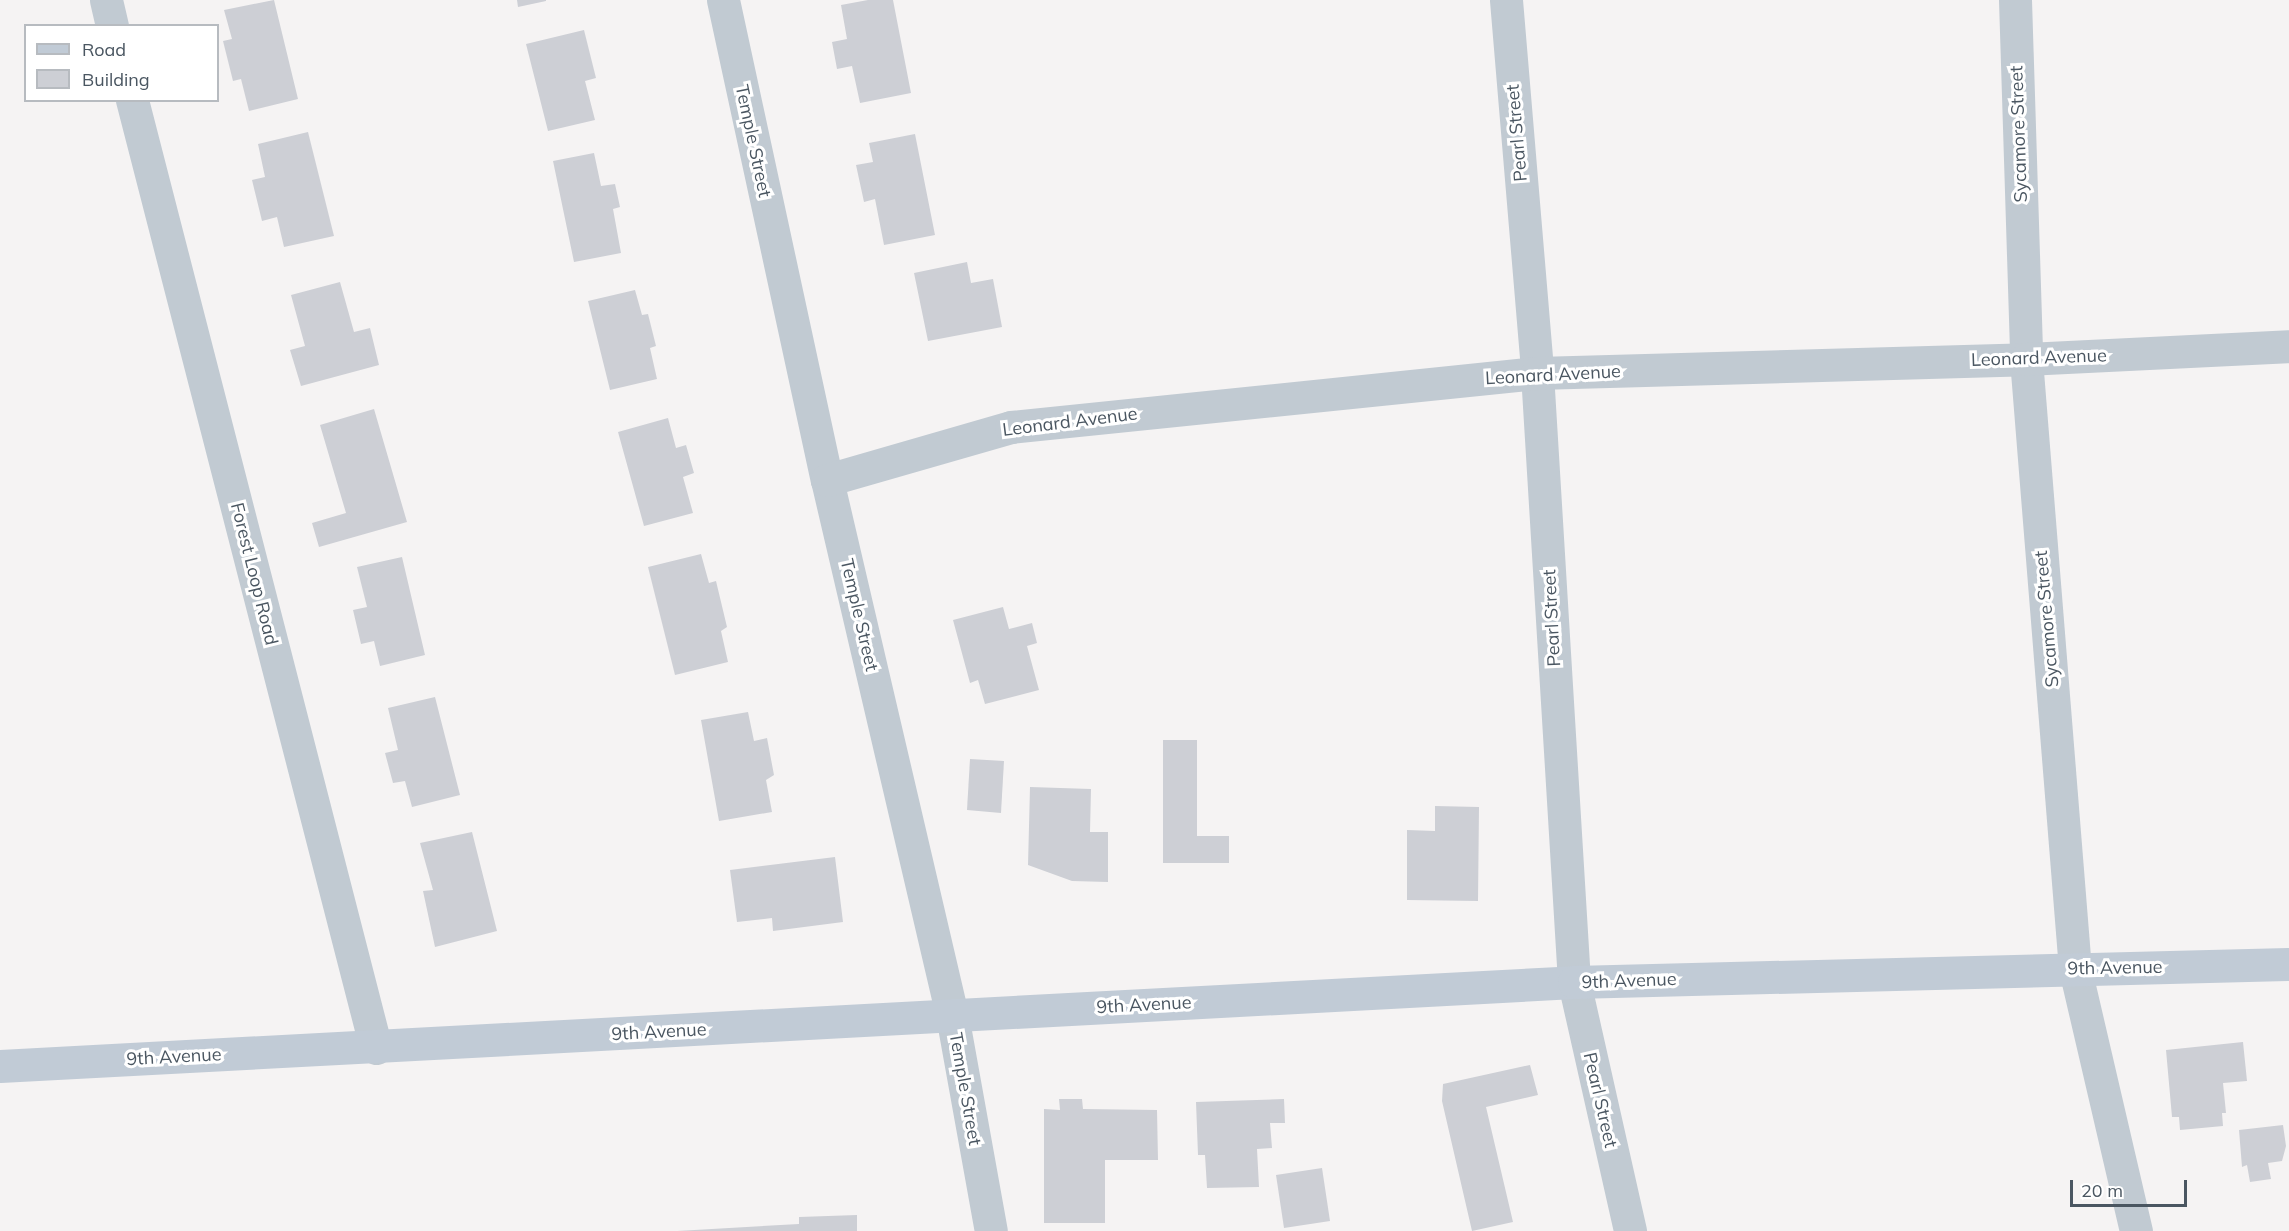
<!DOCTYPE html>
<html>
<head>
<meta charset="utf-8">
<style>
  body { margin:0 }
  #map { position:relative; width:2289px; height:1231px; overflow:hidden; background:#f5f3f3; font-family:Mulish,sans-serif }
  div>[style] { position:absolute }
  .building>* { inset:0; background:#cdcfd5 }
  .street>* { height:33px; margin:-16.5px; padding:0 16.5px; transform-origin:16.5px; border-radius:16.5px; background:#c1cad2 }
  .secondary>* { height:33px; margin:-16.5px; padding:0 16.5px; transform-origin:16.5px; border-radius:16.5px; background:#c1cbd6 }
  span { translate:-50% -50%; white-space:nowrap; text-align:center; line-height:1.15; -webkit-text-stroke:6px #fff; paint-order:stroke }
  .street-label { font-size:18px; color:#4a5661 }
  .legend { position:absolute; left:24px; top:24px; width:195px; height:78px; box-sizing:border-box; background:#fff; border:2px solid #b7bbc0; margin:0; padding:8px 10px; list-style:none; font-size:18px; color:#4a5661 }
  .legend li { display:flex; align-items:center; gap:12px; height:30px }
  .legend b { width:30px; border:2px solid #b7bbc0 }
  .scale { position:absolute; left:2070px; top:1180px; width:117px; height:27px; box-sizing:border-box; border:3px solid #4a5661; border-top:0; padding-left:8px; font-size:18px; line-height:21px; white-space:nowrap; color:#4a5661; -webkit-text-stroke:4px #fff; paint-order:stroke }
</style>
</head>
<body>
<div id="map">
  <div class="building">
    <i style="clip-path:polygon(274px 0,298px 99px,249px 111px,241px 79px,233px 81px,223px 41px,232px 39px,224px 10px)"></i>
    <i style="clip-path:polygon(517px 0,546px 0,546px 1px,518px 7px)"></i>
    <i style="clip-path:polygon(868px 0,893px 0,911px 93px,860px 103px,852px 66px,837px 69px,832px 42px,847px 39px,841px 5px)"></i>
    <i style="clip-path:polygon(584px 30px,596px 78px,585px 81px,595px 120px,548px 131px,526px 44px)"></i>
    <i style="clip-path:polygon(308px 132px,334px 236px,284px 247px,277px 217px,262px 221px,252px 180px,265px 177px,258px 144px)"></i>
    <i style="clip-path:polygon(915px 134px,935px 235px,884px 245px,875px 199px,864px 202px,856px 165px,873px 162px,869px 143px)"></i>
    <i style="clip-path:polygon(594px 153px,601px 186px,615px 184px,620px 207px,613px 209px,621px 253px,574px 262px,553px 161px)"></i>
    <i style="clip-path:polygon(967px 262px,971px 283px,993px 279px,1002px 327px,928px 341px,914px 273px)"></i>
    <i style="clip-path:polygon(340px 282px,354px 332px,370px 328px,379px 365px,301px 386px,290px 350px,305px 346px,291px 295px)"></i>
    <i style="clip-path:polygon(635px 290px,642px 315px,648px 314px,656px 346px,650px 348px,657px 379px,610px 390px,588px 301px)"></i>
    <i style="clip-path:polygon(374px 409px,407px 522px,319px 547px,312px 523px,346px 513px,320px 425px)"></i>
    <i style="clip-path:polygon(668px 418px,676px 448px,686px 445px,694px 473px,683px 477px,693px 513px,644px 526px,618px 432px)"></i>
    <i style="clip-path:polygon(701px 554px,709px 583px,716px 581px,727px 627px,721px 631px,728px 662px,675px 675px,648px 567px)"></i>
    <i style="clip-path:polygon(402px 557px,425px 655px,380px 666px,374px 641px,361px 644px,353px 610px,367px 607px,357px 567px)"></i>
    <i style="clip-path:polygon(1003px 607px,1009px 629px,1032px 623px,1037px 643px,1027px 646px,1039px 690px,985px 704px,978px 680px,970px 683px,953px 620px)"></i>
    <i style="clip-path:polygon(435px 697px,460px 795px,412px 807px,405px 781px,393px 783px,385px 753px,398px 750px,388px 708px)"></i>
    <i style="clip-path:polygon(748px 712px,754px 741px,767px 738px,774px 775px,766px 780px,772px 812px,719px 821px,701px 720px)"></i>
    <i style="clip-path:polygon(1163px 740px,1197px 740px,1197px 836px,1229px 836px,1229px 863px,1163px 863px)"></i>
    <i style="clip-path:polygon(970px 759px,1004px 761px,1001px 813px,967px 810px)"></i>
    <i style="clip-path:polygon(1030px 787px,1091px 789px,1090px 832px,1108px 832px,1108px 882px,1072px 881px,1028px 865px)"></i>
    <i style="clip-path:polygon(1435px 806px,1479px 807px,1478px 901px,1407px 900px,1407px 830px,1435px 831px)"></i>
    <i style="clip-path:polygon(472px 832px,497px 931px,435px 947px,423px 891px,433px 890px,420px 843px)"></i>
    <i style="clip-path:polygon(835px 857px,843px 922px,773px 931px,772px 918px,737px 922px,730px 870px)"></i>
    <i style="clip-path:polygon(2243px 1042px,2247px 1081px,2223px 1083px,2226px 1113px,2222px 1113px,2223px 1126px,2180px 1130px,2179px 1117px,2172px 1117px,2166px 1050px)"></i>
    <i style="clip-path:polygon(1530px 1065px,1538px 1095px,1486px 1107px,1513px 1222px,1472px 1231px,1442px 1101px,1443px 1084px)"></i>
    <i style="clip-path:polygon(1059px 1099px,1082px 1099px,1083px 1109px,1157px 1110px,1158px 1160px,1105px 1160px,1105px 1223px,1044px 1223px,1044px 1109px,1060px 1110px)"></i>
    <i style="clip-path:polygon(1284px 1099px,1285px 1123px,1270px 1123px,1272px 1148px,1257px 1149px,1259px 1187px,1207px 1188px,1205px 1155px,1198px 1155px,1196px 1102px)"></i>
    <i style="clip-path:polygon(2283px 1125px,2286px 1146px,2282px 1161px,2268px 1163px,2271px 1179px,2250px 1182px,2247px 1165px,2242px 1167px,2239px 1130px)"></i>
    <i style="clip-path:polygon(1322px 1168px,1330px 1221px,1284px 1228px,1276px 1175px)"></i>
    <i style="clip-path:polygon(857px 1215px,857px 1231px,677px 1231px,799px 1224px,799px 1217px)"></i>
  </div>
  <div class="street">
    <i style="left:106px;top:0;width:27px;rotate:77deg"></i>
    <i style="left:723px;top:0;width:491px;rotate:77.8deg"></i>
    <i style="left:827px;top:480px;width:549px;rotate:76.85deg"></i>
    <i style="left:952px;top:1015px;width:219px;rotate:79.8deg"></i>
    <i style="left:1506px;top:0;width:374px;rotate:85.2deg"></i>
    <i style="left:1537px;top:373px;width:610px;rotate:86.52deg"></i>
    <i style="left:1574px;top:982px;width:255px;rotate:77.3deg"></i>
    <i style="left:2015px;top:0;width:359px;rotate:88.2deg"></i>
    <i style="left:2026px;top:359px;width:612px;rotate:85.41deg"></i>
    <i style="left:2075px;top:969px;width:269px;rotate:76.9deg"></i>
    <i style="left:132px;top:100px;width:979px;rotate:75.57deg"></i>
    <i style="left:827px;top:480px;width:191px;rotate:-16.1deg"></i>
    <i style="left:1011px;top:427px;width:529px;rotate:-5.86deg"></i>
    <i style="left:1537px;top:373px;width:489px;rotate:-1.6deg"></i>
    <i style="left:2026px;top:359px;width:263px;rotate:-2.8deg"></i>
  </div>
  <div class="secondary">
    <i style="left:0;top:1066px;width:1576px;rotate:-3.05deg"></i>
    <i style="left:1574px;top:982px;width:715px;rotate:-1.44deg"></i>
  </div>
  <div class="street-label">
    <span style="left:1517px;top:133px;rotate:-95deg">Pearl Street</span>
    <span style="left:2019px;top:134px;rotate:-92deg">Sycamore Street</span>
    <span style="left:753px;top:141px;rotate:78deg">Temple Street</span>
    <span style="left:2039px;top:358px;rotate:-2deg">Leonard Avenue</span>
    <span style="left:1553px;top:375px;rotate:-3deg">Leonard Avenue</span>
    <span style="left:1070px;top:422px;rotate:-7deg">Leonard Avenue</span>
    <span style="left:254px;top:574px;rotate:76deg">Forest Loop Road</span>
    <span style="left:859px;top:615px;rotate:77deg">Temple Street</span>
    <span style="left:1552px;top:618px;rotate:-93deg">Pearl Street</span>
    <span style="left:2047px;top:619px;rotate:-95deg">Sycamore Street</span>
    <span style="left:2115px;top:968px;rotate:-1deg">9th Avenue</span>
    <span style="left:1629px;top:981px;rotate:-2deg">9th Avenue</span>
    <span style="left:1144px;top:1005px;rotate:-3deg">9th Avenue</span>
    <span style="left:659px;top:1032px;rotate:-3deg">9th Avenue</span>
    <span style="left:174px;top:1057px;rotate:-3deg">9th Avenue</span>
    <span style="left:965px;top:1089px;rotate:80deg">Temple Street</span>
    <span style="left:1600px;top:1100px;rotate:77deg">Pearl Street</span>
  </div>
  <ul class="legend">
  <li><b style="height:8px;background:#c1cbd6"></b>Road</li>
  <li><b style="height:16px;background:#cdcfd5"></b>Building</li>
  </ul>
  <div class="scale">20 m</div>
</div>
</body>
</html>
